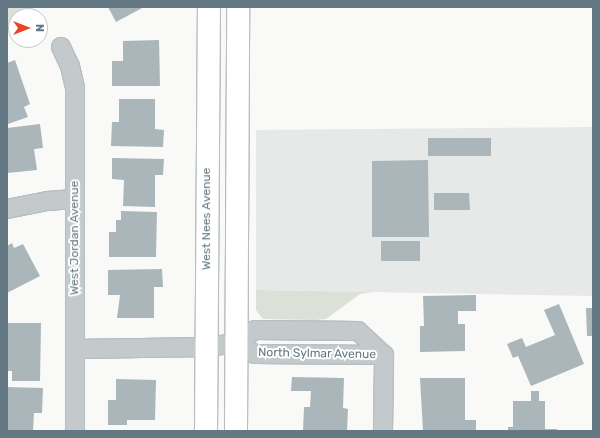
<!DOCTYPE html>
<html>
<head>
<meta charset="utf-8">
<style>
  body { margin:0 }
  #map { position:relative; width:600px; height:438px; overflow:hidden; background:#f9f9f7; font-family:Rubik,sans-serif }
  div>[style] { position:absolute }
  .built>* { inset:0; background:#e7e9e8 }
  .green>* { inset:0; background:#dbe1d7 }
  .building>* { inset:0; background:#abb6ba }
  .roads { filter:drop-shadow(1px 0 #b7bec1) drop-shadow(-1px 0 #b7bec1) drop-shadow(0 1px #b7bec1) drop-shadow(0 -1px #b7bec1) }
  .street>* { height:18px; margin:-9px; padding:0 9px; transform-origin:9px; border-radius:9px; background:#c4cacc }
  .secondary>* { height:22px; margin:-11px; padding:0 11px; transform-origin:11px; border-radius:11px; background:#fff }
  span { translate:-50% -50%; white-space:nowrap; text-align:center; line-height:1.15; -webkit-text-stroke:4px #fff; paint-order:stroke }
  .street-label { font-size:12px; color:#637882 }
  .frame { position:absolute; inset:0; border:8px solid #637882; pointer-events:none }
  .north { position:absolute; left:8px; top:8px; width:40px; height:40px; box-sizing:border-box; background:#fff; border:1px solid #c1c9cd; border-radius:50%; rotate:90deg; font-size:11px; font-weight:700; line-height:16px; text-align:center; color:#637882 }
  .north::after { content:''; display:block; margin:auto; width:14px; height:18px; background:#e74429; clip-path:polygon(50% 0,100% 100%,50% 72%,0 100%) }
</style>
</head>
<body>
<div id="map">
  <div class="built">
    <i style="clip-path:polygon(593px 127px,593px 296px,256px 290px,256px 130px)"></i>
  </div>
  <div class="green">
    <i style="clip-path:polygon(7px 7px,34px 7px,25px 16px,16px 16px,16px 25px,7px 33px)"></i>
    <i style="clip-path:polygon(256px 290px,372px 292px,360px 294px,326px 319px,315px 320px,263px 319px,256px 310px)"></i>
  </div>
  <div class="building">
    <i style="clip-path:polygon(108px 7px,144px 7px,116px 22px)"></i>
    <i style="clip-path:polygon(159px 40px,160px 86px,112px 86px,112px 61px,123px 61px,123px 41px)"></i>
    <i style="clip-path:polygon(15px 60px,30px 104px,24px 107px,28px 117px,8px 124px,7px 63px)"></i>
    <i style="clip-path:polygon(119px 99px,155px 99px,155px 129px,164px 130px,163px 147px,111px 146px,112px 122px,119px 122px)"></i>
    <i style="clip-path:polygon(40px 124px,43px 148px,34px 149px,37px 170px,7px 173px,7px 128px)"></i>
    <i style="clip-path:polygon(428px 138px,491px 138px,491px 156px,428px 156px)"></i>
    <i style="clip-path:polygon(112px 158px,164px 159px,163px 175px,155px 175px,155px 207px,123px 206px,124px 180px,112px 179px)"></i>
    <i style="clip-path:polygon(428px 160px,429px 237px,372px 237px,372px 161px)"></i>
    <i style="clip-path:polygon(434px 193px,469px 193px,470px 210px,434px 210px)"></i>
    <i style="clip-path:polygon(121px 211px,157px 212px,156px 257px,109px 257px,109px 232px,116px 232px,116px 220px,121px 220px)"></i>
    <i style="clip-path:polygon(381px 241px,420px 241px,420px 261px,381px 261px)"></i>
    <i style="clip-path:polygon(12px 243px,14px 248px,23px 244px,40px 276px,7px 293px,7px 246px)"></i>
    <i style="clip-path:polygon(162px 269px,163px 287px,154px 287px,154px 318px,117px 318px,120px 295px,108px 295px,108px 270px)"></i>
    <i style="clip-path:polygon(476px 295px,476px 311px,458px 311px,458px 324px,465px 324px,465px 351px,420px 352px,420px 326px,424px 326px,423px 296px)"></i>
    <i style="clip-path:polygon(559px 304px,584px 364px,531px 386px,518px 356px,513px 358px,507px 344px,522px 338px,526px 347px,555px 335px,544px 310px)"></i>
    <i style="clip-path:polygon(586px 308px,593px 308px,593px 336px,587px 336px)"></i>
    <i style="clip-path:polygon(7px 323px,41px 323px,40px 381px,12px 381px,12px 371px,7px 371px)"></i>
    <i style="clip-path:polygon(292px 377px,344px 378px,343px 408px,348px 409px,347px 431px,303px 431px,304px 407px,310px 407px,311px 391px,291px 391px)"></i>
    <i style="clip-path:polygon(420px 378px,465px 378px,465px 420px,476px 420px,476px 431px,423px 431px)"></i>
    <i style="clip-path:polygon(116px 379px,156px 380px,155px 420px,127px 420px,127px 425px,108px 425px,108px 400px,116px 400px)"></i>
    <i style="clip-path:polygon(7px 387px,43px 388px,42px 413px,34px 413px,33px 431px,7px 431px)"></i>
    <i style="clip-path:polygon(531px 391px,539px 391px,539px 401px,545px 401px,545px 429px,557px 429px,557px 431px,508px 431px,508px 427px,513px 427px,513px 401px,531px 401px)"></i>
  </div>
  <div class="roads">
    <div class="street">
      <i style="left:61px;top:47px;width:21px;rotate:65deg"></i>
      <i style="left:70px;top:66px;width:23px;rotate:77deg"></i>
      <i style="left:75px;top:88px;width:343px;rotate:90deg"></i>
      <i style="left:7px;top:209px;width:41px;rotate:-11.3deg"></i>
      <i style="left:47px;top:201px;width:28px;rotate:-4deg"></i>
      <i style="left:236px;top:343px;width:22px;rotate:30deg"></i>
      <i style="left:255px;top:354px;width:129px;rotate:0.4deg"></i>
      <i style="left:76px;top:349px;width:131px;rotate:-0.9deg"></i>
      <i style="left:207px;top:347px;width:29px;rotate:-8deg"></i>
      <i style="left:236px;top:343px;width:23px;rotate:-34deg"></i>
      <i style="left:255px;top:330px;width:103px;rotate:0.6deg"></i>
      <i style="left:358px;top:331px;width:35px;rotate:43deg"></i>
      <i style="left:383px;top:431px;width:76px;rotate:-89.2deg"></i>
    </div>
    <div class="secondary">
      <i style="left:206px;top:431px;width:424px;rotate:-89.6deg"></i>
      <i style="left:236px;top:431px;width:424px;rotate:-89.7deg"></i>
    </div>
  </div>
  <div class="street-label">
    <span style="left:207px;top:219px;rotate:-90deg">West Nees Avenue</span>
    <span style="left:75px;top:238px;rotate:-90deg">West Jordan Avenue</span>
    <span style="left:317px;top:354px;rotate:1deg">North Sylmar Avenue</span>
  </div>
  <div class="frame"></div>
  <div class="north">N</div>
</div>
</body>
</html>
